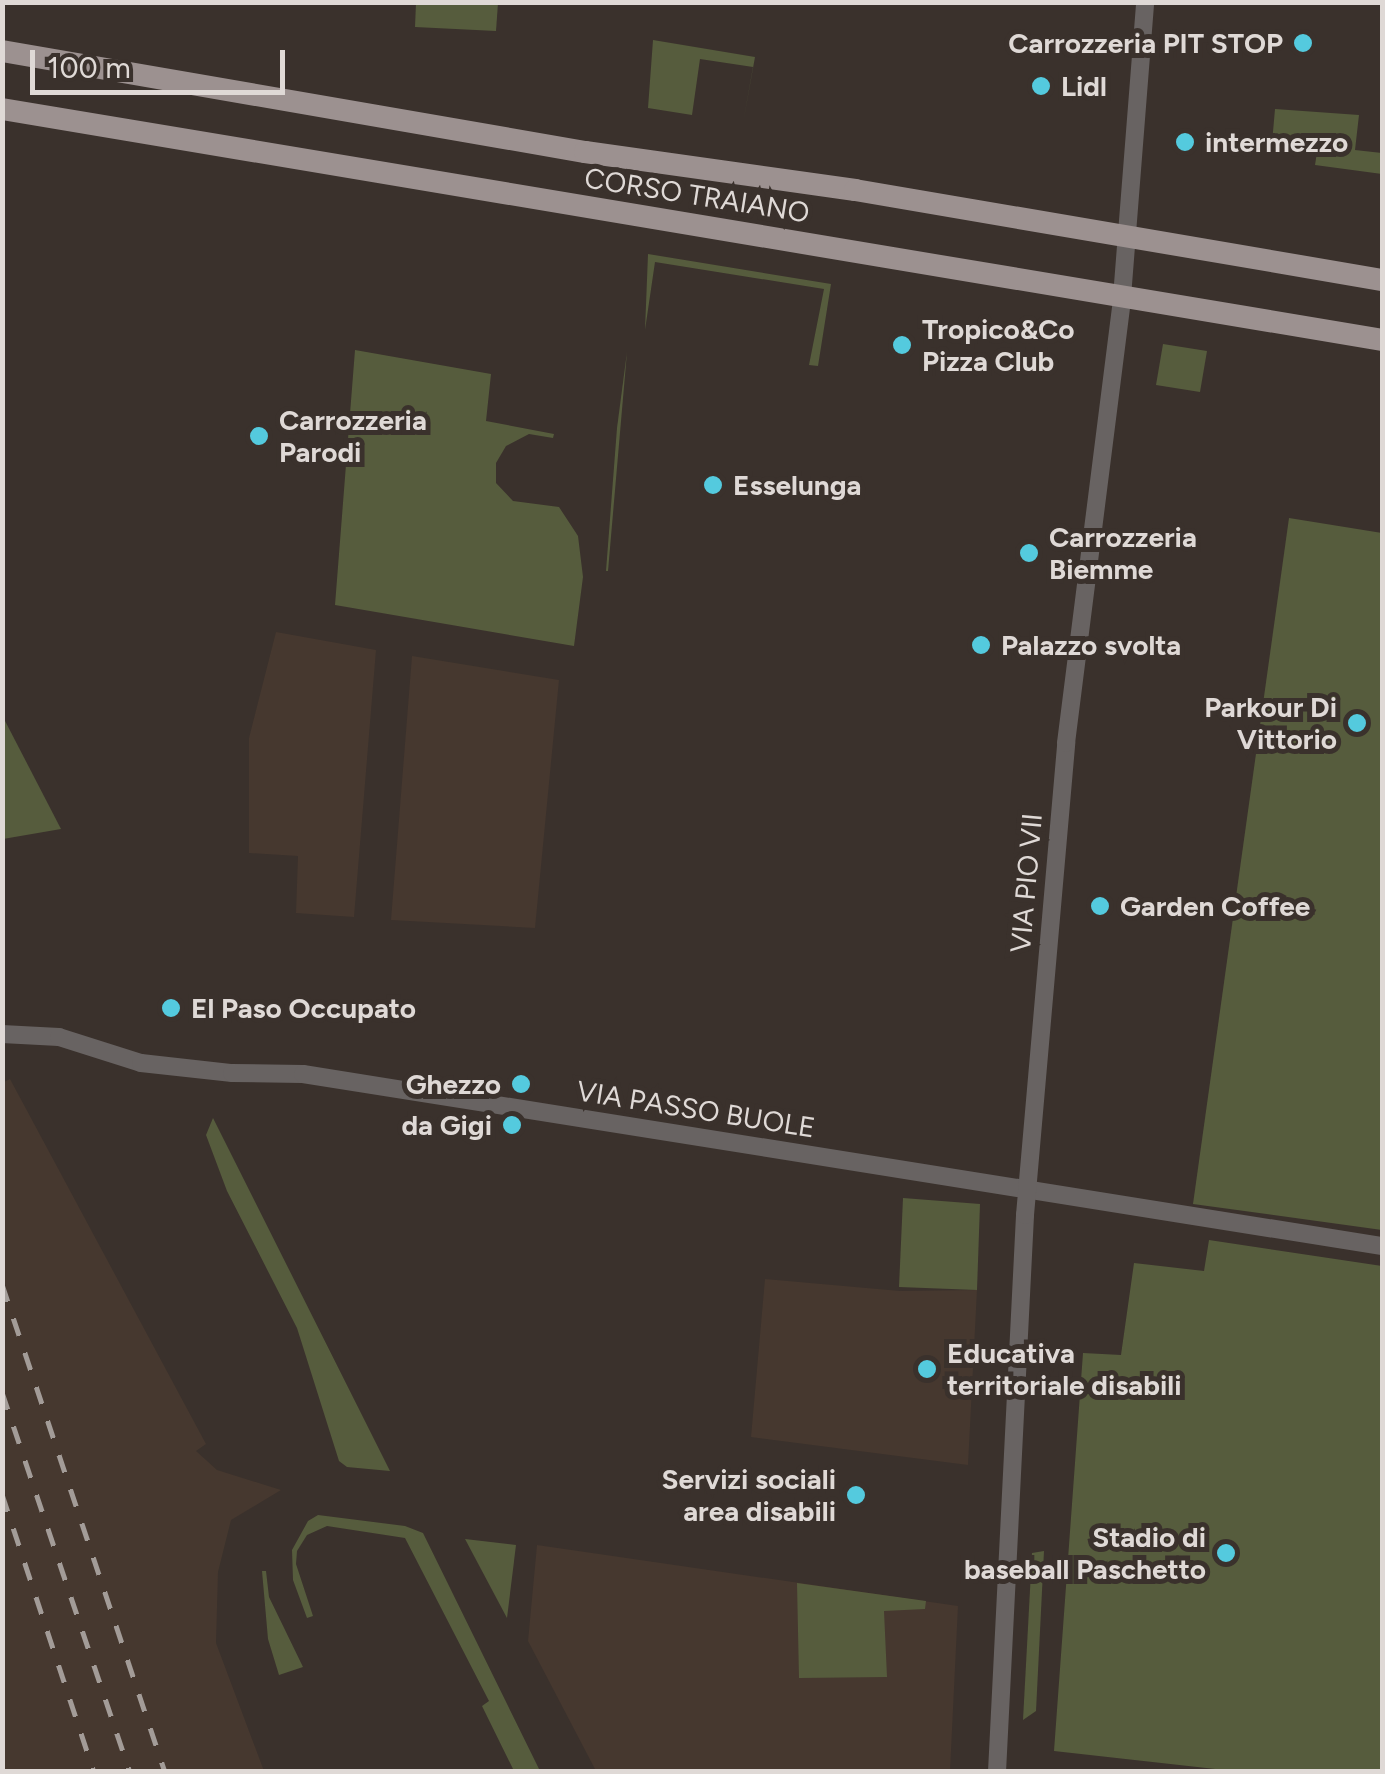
<!DOCTYPE html>
<html>
<head>
<meta charset="utf-8">
<style>
  body { margin:0 }
  #map { position:relative; width:1385px; height:1774px; overflow:hidden; background:#3a312c; font-family:Figtree,sans-serif }
  div>[style] { position:absolute }
  .built>* { inset:0; background:#46382f }
  .green>* { inset:0; background:#565c3d }
  .minor>* { height:18px; margin:-9px; padding:0 9px; transform-origin:9px; border-radius:9px; background:#686362 }
  .major>* { height:22px; margin:-11px; padding:0 11px; transform-origin:11px; border-radius:11px; background:#9c9190 }
  .rail>* { height:5px; margin-top:-2.5px; transform-origin:0; background:repeating-linear-gradient(90deg,#a39c98 0 18px,transparent 0 36px) }
  .dots>* { width:28px; height:28px; translate:-50% -50%; box-sizing:border-box; border:5px solid #3a312c; border-radius:50% }
  span { translate:-50% -50%; white-space:nowrap; text-align:center; line-height:1.15; -webkit-text-stroke:10px #3a312c; paint-order:stroke }
  .poi-label { font-size:28px; color:#dfd9d6; font-weight:700 }
  .right { translate:-100% -50%; text-align:right }
  .left { translate:0 -50%; text-align:left }
  .street-label { font-size:28px; color:#dfd9d6 }
  .frame { position:absolute; inset:0; border:5px solid #dfd9d6; pointer-events:none }
  .scale { position:absolute; left:30px; top:50px; width:255px; height:45px; box-sizing:border-box; border:5px solid #dfd9d6; border-top:0; padding-left:12px; font-size:30px; line-height:35px; white-space:nowrap; color:#dfd9d6; -webkit-text-stroke:8px #3a312c; paint-order:stroke }
</style>
</head>
<body>
<div id="map">
  <div class="built">
    <i style="clip-path:polygon(276px 632px,376px 650px,354px 917px,296px 913px,298px 856px,249px 853px,249px 738px)"></i>
    <i style="clip-path:polygon(412px 656px,559px 680px,535px 928px,391px 920px)"></i>
    <i style="clip-path:polygon(10px 1079px,206px 1444px,196px 1451px,217px 1470px,281px 1490px,231px 1520px,218px 1572px,216px 1643px,264px 1771px,3px 1771px,2px 1083px)"></i>
    <i style="clip-path:polygon(765px 1279px,900px 1291px,977px 1290px,968px 1465px,751px 1437px)"></i>
    <i style="clip-path:polygon(537px 1545px,958px 1606px,950px 1771px,596px 1771px,528px 1641px)"></i>
  </div>
  <div class="green">
    <i style="clip-path:polygon(416px 3px,498px 3px,496px 31px,415px 27px)"></i>
    <i style="clip-path:polygon(653px 40px,755px 57px,742px 129px,753px 67px,700px 59px,692px 115px,648px 108px)"></i>
    <i style="clip-path:polygon(1275px 109px,1359px 115px,1355px 150px,1382px 153px,1382px 174px,1315px 165px,1318px 146px,1272px 143px)"></i>
    <i style="clip-path:polygon(648px 254px,831px 284px,818px 366px,809px 365px,824px 289px,655px 262px,645px 330px)"></i>
    <i style="clip-path:polygon(1163px 344px,1207px 351px,1200px 392px,1156px 385px)"></i>
    <i style="clip-path:polygon(355px 350px,491px 374px,486px 421px,554px 434px,553px 438px,529px 434px,506px 446px,496px 463px,496px 483px,513px 501px,559px 507px,578px 536px,583px 577px,574px 646px,335px 605px)"></i>
    <i style="clip-path:polygon(627px 352px,608px 571px,606px 571px,617px 428px)"></i>
    <i style="clip-path:polygon(1289px 518px,1382px 533px,1382px 1230px,1193px 1204px)"></i>
    <i style="clip-path:polygon(2px 717px,3px 717px,61px 829px,3px 839px)"></i>
    <i style="clip-path:polygon(213px 1118px,390px 1471px,347px 1467px,339px 1461px,297px 1328px,227px 1191px,206px 1135px)"></i>
    <i style="clip-path:polygon(903px 1198px,980px 1204px,977px 1290px,899px 1287px)"></i>
    <i style="clip-path:polygon(1209px 1240px,1382px 1266px,1380px 1771px,1233px 1771px,1054px 1751px,1083px 1353px,1121px 1355px,1134px 1263px,1204px 1271px)"></i>
    <i style="clip-path:polygon(318px 1515px,405px 1526px,423px 1533px,540px 1771px,514px 1771px,482px 1706px,489px 1701px,405px 1538px,327px 1526px,307px 1535px,297px 1551px,296px 1564px,313px 1616px,307px 1618px,293px 1580px,292px 1550px,308px 1521px)"></i>
    <i style="clip-path:polygon(465px 1539px,516px 1545px,507px 1618px)"></i>
    <i style="clip-path:polygon(1044px 1551px,1036px 1711px,1023px 1720px,1032px 1553px)"></i>
    <i style="clip-path:polygon(262px 1571px,266px 1571px,269px 1597px,303px 1667px,279px 1675px,268px 1639px)"></i>
    <i style="clip-path:polygon(797px 1583px,926px 1601px,925px 1609px,884px 1611px,887px 1677px,799px 1678px)"></i>
  </div>
  <div class="minor">
    <i style="left:2px;top:1034px;width:57px;rotate:3deg"></i>
    <i style="left:59px;top:1037px;width:86px;rotate:17.6deg"></i>
    <i style="left:141px;top:1063px;width:92px;rotate:6.3deg"></i>
    <i style="left:232px;top:1073px;width:71px;rotate:0.8deg"></i>
    <i style="left:303px;top:1074px;width:1093px;rotate:9.06deg"></i>
    <i style="left:997px;top:1772px;width:558px;rotate:-87.12deg"></i>
    <i style="left:1025px;top:1215px;width:474px;rotate:-85deg"></i>
    <i style="left:1066px;top:743px;width:450px;rotate:-82.8deg"></i>
    <i style="left:1122px;top:297px;width:296px;rotate:-85.5deg"></i>
  </div>
  <div class="major">
    <i style="left:2px;top:51px;width:592px;rotate:9.83deg"></i>
    <i style="left:585px;top:152px;width:273px;rotate:8deg"></i>
    <i style="left:855px;top:190px;width:535px;rotate:9.69deg"></i>
    <i style="left:2px;top:109px;width:1399px;rotate:9.5deg"></i>
  </div>
  <div class="rail">
    <i style="left:2px;top:1284px;width:515px;rotate:71.53deg"></i>
    <i style="left:2px;top:1392px;width:401px;rotate:71.4deg"></i>
    <i style="left:2px;top:1494px;width:293px;rotate:71.7deg"></i>
  </div>
  <div class="dots">
    <i style="left:1303px;top:43px;background:#54cade"></i>
    <i style="left:1041px;top:86px;background:#54cade"></i>
    <i style="left:1185px;top:142px;background:#54cade"></i>
    <i style="left:902px;top:345px;background:#54cade"></i>
    <i style="left:259px;top:436px;background:#54cade"></i>
    <i style="left:713px;top:485px;background:#54cade"></i>
    <i style="left:1029px;top:553px;background:#54cade"></i>
    <i style="left:981px;top:645px;background:#54cade"></i>
    <i style="left:1357px;top:723px;background:#54cade"></i>
    <i style="left:1100px;top:906px;background:#54cade"></i>
    <i style="left:171px;top:1008px;background:#54cade"></i>
    <i style="left:521px;top:1084px;background:#54cade"></i>
    <i style="left:512px;top:1125px;background:#54cade"></i>
    <i style="left:927px;top:1369px;background:#54cade"></i>
    <i style="left:856px;top:1495px;background:#54cade"></i>
    <i style="left:1226px;top:1553px;background:#54cade"></i>
  </div>
  <div class="poi-label">
    <span class="right" style="left:1283px;top:43px">Carrozzeria PIT STOP</span>
    <span class="left" style="left:1061px;top:86px">Lidl</span>
    <span class="left" style="left:1205px;top:142px">intermezzo</span>
    <span class="left" style="left:922px;top:345px">Tropico&amp;Co<br>Pizza Club</span>
    <span class="left" style="left:279px;top:436px">Carrozzeria<br>Parodi</span>
    <span class="left" style="left:733px;top:485px">Esselunga</span>
    <span class="left" style="left:1049px;top:553px">Carrozzeria<br>Biemme</span>
    <span class="left" style="left:1001px;top:645px">Palazzo svolta</span>
    <span class="right" style="left:1337px;top:723px">Parkour Di<br>Vittorio</span>
    <span class="left" style="left:1120px;top:906px">Garden Coffee</span>
    <span class="left" style="left:191px;top:1008px">El Paso Occupato</span>
    <span class="right" style="left:501px;top:1084px">Ghezzo</span>
    <span class="right" style="left:492px;top:1125px">da Gigi</span>
    <span class="left" style="left:947px;top:1369px">Educativa<br>territoriale disabili</span>
    <span class="right" style="left:836px;top:1495px">Servizi sociali<br>area disabili</span>
    <span class="right" style="left:1206px;top:1553px">Stadio di<br>baseball Paschetto</span>
  </div>
  <div class="street-label">
    <span style="left:697px;top:195px;rotate:9deg">CORSO TRAIANO</span>
    <span style="left:1026px;top:883px;rotate:-85deg">VIA PIO VII</span>
    <span style="left:696px;top:1109px;rotate:9deg">VIA PASSO BUOLE</span>
  </div>
  <div class="frame"></div>
  <div class="scale">100 m</div>
</div>
</body>
</html>
